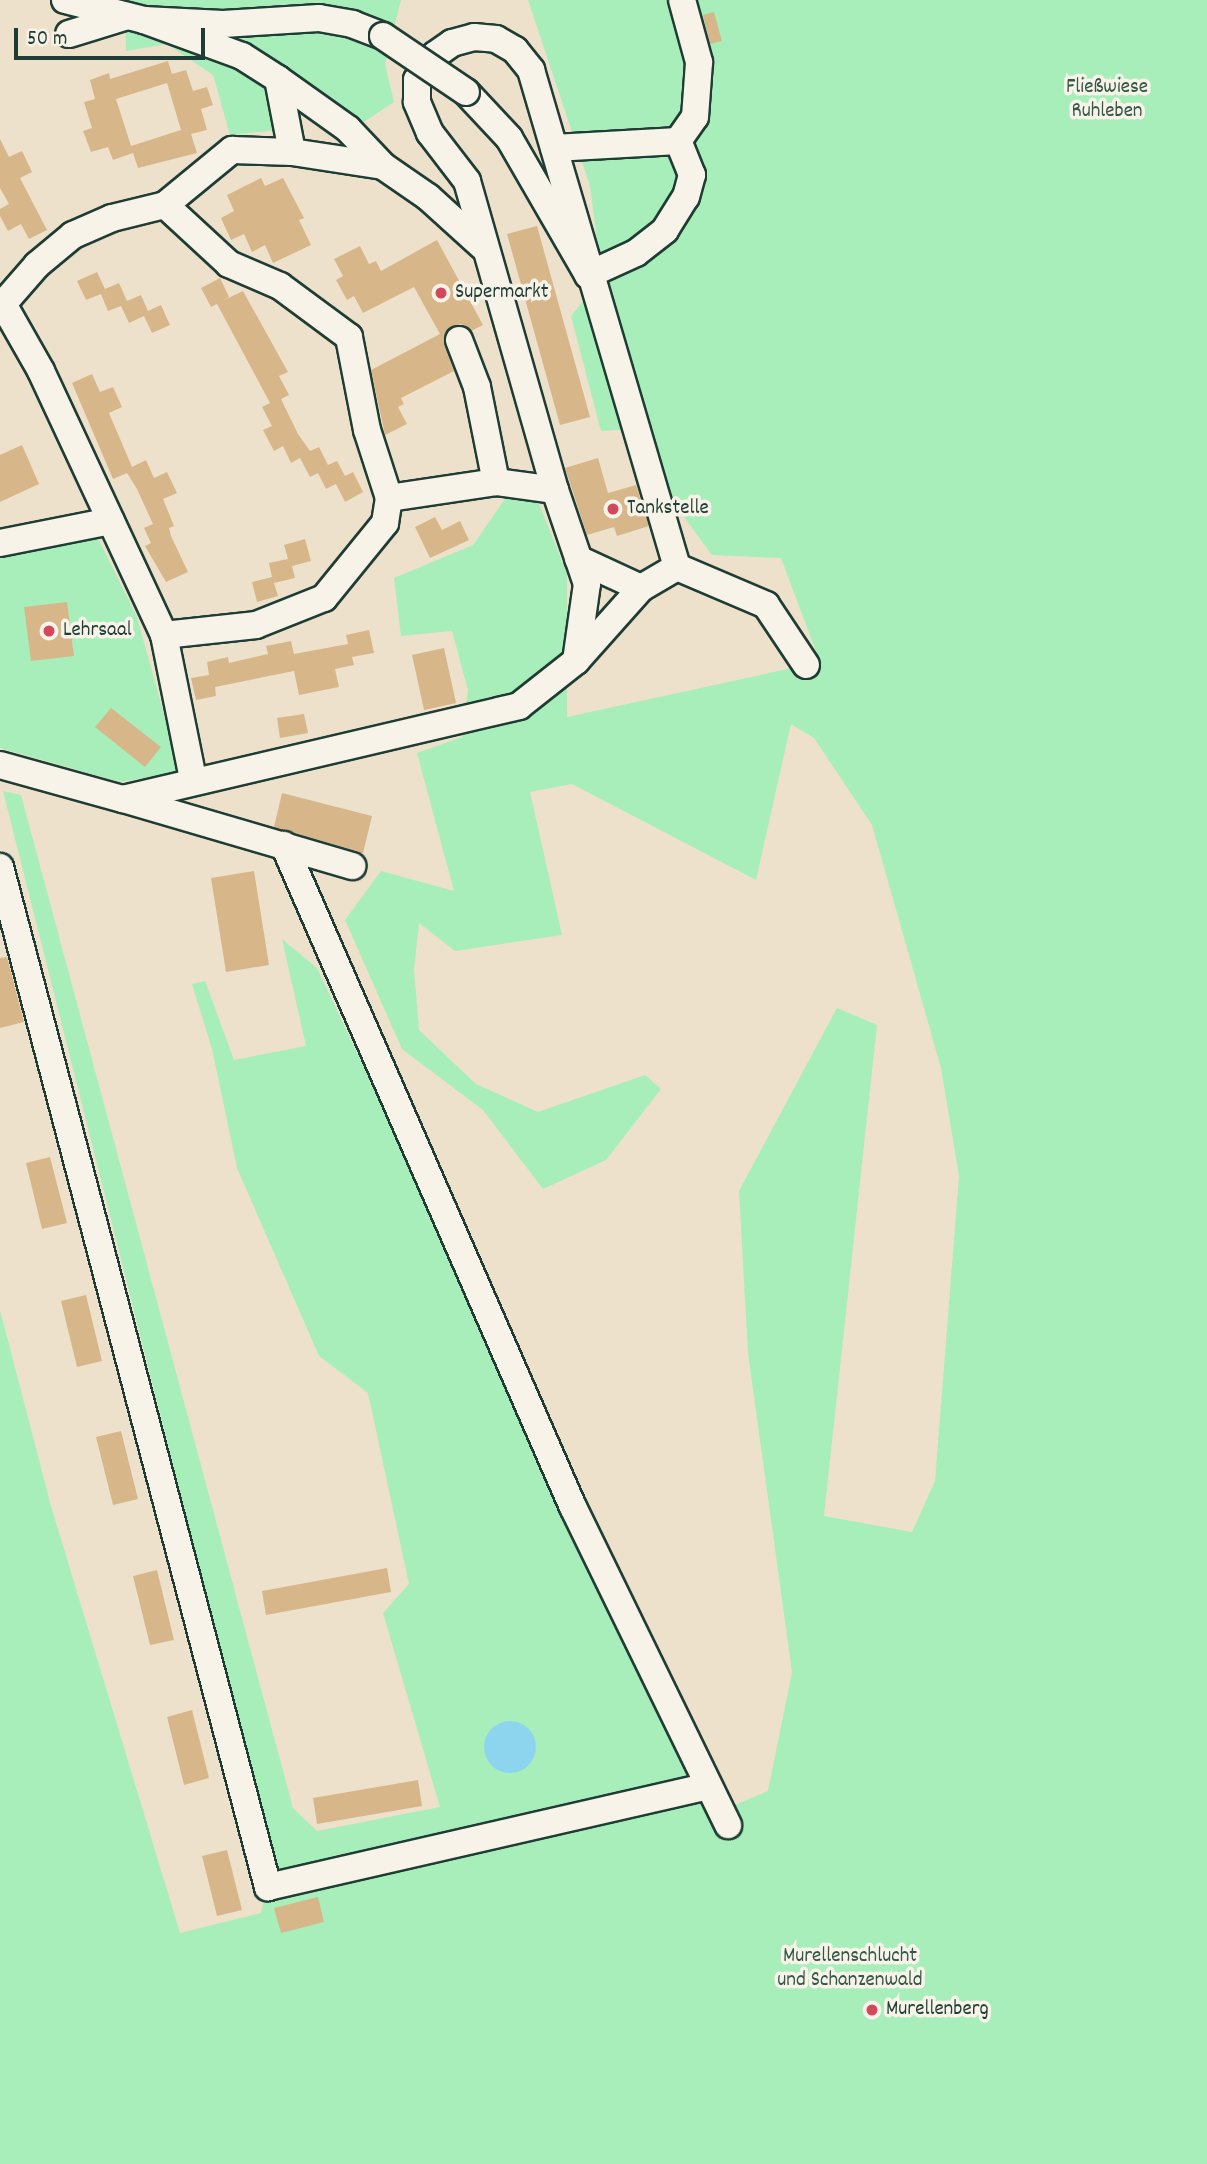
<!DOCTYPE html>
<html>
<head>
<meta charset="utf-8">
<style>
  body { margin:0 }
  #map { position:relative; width:1207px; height:2164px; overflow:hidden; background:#ede1cc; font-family:Dekko,sans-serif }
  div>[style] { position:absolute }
  .green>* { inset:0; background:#a8eeba }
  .water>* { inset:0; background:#8dd5ee }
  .round { border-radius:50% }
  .building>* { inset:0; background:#d7b78a }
  .roads { filter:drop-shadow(2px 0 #1f3d34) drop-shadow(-2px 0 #1f3d34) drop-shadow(0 2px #1f3d34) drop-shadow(0 -2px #1f3d34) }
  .minor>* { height:26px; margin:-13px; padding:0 13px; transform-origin:13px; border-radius:13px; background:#f7f3e8 }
  .bridges { filter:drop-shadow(2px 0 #1f3d34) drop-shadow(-2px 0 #1f3d34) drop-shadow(0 2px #1f3d34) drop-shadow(0 -2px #1f3d34) }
  .minor-bridge>* { height:26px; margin:-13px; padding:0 13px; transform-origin:13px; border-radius:13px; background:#f7f3e8 }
  .dots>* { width:19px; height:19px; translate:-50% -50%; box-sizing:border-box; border:4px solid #f7f3e8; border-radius:50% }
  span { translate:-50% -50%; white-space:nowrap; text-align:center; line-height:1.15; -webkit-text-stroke:7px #f7f3e8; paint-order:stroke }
  .park-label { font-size:21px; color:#345848 }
  .poi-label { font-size:21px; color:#1f3d34 }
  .left { translate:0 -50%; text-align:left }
  .scale { position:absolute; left:14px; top:28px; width:191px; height:32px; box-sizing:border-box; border:4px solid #1f3d34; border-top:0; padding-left:9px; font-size:21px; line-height:24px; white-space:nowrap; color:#1f3d34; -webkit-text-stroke:5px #f7f3e8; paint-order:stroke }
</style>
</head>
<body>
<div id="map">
  <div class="green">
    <i style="clip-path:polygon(125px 0,401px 0,385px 64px,394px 102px,358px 126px,293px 74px,276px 130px,230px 135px,213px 75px,167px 44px,126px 51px)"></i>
    <i style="clip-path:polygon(528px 0,1207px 0,1207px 2164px,0 2164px,0 1310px,51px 1506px,180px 1933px,261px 1913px,273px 1862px,3px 791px,21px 795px,293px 1808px,317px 1831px,440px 1807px,383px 1613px,409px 1584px,368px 1393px,319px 1356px,237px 1168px,212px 1049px,192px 984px,205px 981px,234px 1060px,306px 1046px,282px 939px,317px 968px,470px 1292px,568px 1530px,711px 1815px,768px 1791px,792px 1672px,748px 1353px,739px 1191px,837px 1008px,877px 1025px,824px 1516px,912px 1532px,935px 1481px,959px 1176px,941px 1068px,872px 825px,814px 738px,791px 724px,756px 880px,572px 784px,530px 792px,562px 935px,455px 951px,419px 923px,414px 970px,419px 1030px,476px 1084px,538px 1112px,645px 1075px,661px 1089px,606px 1160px,543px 1189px,483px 1110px,402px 1049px,345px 920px,381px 871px,454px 891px,417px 753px,462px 737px,468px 690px,452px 631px,401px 636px,394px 578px,473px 545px,505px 499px,536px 496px,567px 574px,567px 717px,820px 662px,781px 558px,712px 555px,620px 430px,601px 431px,571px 316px,602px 278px,590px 186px)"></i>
    <i style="clip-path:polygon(96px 534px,137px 617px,180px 772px,120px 782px,0 748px,0 558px)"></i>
  </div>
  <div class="water">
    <i class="round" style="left:484px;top:1721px;width:52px;height:52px"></i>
  </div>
  <div class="building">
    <i style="clip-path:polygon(714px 12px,722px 41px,710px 44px,703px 15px)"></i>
    <i style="clip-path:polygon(evenodd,168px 61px,172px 74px,186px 70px,193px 91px,207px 87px,213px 105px,201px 109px,207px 130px,191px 134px,197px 153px,138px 168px,133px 153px,113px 160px,108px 147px,91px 152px,83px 131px,92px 128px,84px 102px,95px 99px,90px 80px,109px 73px,110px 79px,168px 61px,167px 83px,181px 130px,131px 146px,116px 99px,167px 83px)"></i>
    <i style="clip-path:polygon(0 139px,9px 157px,22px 151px,32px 172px,20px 178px,47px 230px,29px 239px,21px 224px,8px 231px,0 216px,0 209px,9px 204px,0 188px)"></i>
    <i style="clip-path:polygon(261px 178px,265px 186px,283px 178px,304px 218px,299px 220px,311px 245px,273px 263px,265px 245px,252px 252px,244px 234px,231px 240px,221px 218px,234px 211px,227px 195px)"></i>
    <i style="clip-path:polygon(537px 226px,590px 417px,560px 425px,507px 234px)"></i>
    <i style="clip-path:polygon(437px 240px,483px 325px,471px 331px,461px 324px,447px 330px,444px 345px,454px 371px,401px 398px,404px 404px,398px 407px,407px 424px,385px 435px,371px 370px,440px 334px,414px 287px,363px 313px,354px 296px,347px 300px,336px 280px,343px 276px,334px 259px,360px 246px,369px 264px,376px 261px,381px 271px)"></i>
    <i style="clip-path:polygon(97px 272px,105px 289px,119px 283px,127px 301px,141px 295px,148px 311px,161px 305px,170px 325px,152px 333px,144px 316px,129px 323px,121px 306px,108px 311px,101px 294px,86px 300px,77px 281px)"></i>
    <i style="clip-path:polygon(220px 278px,229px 297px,222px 301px,243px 291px,288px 372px,279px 376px,289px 395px,281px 399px,298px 434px,310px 451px,319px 447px,328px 465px,337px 461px,345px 476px,353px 472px,363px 492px,345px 502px,336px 484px,326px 489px,318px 473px,310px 477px,300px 458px,291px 463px,283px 446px,274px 451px,263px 430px,272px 426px,262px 407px,270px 403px,217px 304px,211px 307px,201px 288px)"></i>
    <i style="clip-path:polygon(92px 374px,100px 392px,113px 387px,122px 407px,109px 413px,132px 467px,146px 460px,154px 478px,167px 472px,177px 493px,163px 499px,174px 526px,169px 528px,171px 536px,188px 572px,166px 582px,145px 546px,151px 543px,144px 528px,153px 524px,137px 489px,127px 473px,113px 479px,72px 383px)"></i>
    <i style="clip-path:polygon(22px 445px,39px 484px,0 502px,0 455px)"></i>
    <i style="clip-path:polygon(598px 458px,608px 493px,636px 485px,649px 526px,617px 536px,614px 527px,587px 535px,565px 468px)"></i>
    <i style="clip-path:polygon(435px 517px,442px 530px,460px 521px,469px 540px,430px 558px,415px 527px)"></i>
    <i style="clip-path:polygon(305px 539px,311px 561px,292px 566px,295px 578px,274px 583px,278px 596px,257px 602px,252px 582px,272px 577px,269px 563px,288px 559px,284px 545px)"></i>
    <i style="clip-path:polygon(67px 602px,74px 656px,31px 661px,24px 607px)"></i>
    <i style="clip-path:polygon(369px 630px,374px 653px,352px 657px,354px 665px,335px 669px,339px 687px,299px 695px,294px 671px,215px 687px,216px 696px,196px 700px,191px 678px,209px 675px,207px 662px,228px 657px,229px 663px,268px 654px,266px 646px,291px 641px,294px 654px,348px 644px,346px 635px)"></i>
    <i style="clip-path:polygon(444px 648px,456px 703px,424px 710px,412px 655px)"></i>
    <i style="clip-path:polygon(111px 708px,161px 747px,145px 767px,95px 727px)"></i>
    <i style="clip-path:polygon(304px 714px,308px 733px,280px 738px,277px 718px)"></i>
    <i style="clip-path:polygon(282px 793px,372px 816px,363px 853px,274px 827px)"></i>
    <i style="clip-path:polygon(254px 871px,269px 965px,226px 972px,211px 878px)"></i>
    <i style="clip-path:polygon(7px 957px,24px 1022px,0 1028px,0 958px)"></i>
    <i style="clip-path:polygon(50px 1157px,67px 1223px,42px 1229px,26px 1163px)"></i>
    <i style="clip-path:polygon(86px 1295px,102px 1361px,77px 1367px,61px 1301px)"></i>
    <i style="clip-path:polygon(121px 1431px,138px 1499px,113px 1505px,96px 1437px)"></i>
    <i style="clip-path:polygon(387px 1568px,391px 1592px,266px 1615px,262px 1591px)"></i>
    <i style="clip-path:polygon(157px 1570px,174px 1640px,150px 1645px,133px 1576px)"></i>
    <i style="clip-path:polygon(192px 1710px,209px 1778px,184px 1785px,167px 1717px)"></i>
    <i style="clip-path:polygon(418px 1780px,422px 1806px,317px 1824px,313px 1798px)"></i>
    <i style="clip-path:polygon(227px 1850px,242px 1910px,217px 1916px,202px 1856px)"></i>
    <i style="clip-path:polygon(318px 1897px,324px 1922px,281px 1933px,274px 1908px)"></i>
  </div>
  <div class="roads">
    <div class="minor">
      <i style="left:65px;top:0;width:81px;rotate:14.2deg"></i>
      <i style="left:144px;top:20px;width:79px;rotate:2.9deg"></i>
      <i style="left:223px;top:24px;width:96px;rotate:-3.6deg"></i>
      <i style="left:319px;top:18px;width:34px;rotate:10deg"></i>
      <i style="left:352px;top:24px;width:33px;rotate:21deg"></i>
      <i style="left:144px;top:20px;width:104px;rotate:20.2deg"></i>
      <i style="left:242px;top:56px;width:43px;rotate:32.6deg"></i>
      <i style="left:278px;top:79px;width:86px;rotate:35.5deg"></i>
      <i style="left:348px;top:129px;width:51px;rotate:46.6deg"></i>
      <i style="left:383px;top:166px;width:55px;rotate:34.6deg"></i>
      <i style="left:428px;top:197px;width:73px;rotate:42.2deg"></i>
      <i style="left:69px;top:34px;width:61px;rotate:-17.2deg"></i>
      <i style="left:278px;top:79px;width:74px;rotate:79.1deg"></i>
      <i style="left:292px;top:152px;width:92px;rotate:8.7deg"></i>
      <i style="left:466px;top:92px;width:63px;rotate:46.9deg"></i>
      <i style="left:509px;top:138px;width:158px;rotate:60deg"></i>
      <i style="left:588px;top:275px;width:53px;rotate:-24.6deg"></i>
      <i style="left:636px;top:253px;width:37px;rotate:-38deg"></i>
      <i style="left:665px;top:230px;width:39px;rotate:-58deg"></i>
      <i style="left:686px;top:197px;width:23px;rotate:-75deg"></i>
      <i style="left:692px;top:175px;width:37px;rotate:-112deg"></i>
      <i style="left:554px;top:148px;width:124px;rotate:-3.2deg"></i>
      <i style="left:678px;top:141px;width:29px;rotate:-55deg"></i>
      <i style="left:695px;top:117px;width:55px;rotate:-85.8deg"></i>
      <i style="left:699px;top:62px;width:64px;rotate:-105.3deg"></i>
      <i style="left:165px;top:205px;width:55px;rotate:166.2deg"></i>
      <i style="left:112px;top:218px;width:43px;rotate:156.4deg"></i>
      <i style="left:73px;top:235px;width:47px;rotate:140.2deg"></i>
      <i style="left:37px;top:265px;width:52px;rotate:131.1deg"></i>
      <i style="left:3px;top:304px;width:77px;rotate:60.4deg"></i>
      <i style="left:41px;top:371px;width:291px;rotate:65deg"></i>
      <i style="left:164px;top:635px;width:147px;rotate:78.6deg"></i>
      <i style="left:459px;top:340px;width:50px;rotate:69deg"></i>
      <i style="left:477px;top:387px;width:97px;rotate:78.7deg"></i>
      <i style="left:555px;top:490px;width:321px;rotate:-105.9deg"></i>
      <i style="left:467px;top:181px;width:61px;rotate:-127.6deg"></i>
      <i style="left:430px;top:133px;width:34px;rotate:-113deg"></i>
      <i style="left:417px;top:102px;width:22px;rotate:-90deg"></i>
      <i style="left:417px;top:80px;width:31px;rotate:-54deg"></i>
      <i style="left:435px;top:55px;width:21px;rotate:-35deg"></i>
      <i style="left:452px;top:43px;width:23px;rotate:-15deg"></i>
      <i style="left:474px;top:37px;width:22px;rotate:5deg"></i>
      <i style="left:496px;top:39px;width:22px;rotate:30deg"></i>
      <i style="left:515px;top:50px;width:26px;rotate:51deg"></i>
      <i style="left:531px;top:70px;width:518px;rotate:73.63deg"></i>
      <i style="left:677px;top:567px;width:42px;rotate:149.7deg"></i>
      <i style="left:641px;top:588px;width:69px;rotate:-155.3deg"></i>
      <i style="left:0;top:543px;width:113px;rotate:-11.2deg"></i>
      <i style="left:677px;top:567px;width:97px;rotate:23.1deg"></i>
      <i style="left:766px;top:605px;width:72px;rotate:56.3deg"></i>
      <i style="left:164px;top:635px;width:93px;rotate:-6.2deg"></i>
      <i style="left:256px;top:625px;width:73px;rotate:-21.7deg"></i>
      <i style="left:324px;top:598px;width:97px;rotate:-50.9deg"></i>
      <i style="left:385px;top:523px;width:25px;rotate:-81deg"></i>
      <i style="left:389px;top:498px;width:71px;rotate:-107.9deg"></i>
      <i style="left:367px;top:430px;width:95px;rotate:-101deg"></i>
      <i style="left:349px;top:337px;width:86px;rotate:-143.5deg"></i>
      <i style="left:280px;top:286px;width:56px;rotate:-156.7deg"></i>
      <i style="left:229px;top:264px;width:87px;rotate:-137.3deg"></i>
      <i style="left:165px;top:205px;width:87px;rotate:-39.4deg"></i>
      <i style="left:232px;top:150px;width:60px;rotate:1.9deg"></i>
      <i style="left:576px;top:661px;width:98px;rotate:-48.3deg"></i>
      <i style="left:0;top:765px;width:128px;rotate:15.5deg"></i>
      <i style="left:123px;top:799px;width:407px;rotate:-13.2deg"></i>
      <i style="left:519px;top:706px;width:73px;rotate:-38.3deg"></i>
      <i style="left:576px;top:661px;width:78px;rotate:-81.9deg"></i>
      <i style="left:587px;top:584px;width:99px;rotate:-108.8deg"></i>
      <i style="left:555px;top:490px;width:60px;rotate:-172.3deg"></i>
      <i style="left:496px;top:482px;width:108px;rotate:171.5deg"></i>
      <i style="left:123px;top:799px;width:239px;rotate:16.3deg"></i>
      <i style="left:284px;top:845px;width:722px;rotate:66.42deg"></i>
      <i style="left:573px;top:1507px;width:354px;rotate:64deg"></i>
      <i style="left:0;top:867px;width:1055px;rotate:75.28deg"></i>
      <i style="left:268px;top:1887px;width:451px;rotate:-12.9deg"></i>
    </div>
  </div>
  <div class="bridges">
    <div class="minor-bridge">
      <i style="left:383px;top:36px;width:100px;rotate:34deg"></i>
    </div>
  </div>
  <div class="dots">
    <i style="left:441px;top:293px;background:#d1495b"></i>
    <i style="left:613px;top:509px;background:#d1495b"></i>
    <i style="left:49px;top:631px;background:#d1495b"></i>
    <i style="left:872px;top:2010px;background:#d1495b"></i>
  </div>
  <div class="park-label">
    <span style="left:1107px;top:100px">Fließwiese<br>Ruhleben</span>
    <span style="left:850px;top:1969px">Murellenschlucht<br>und Schanzenwald</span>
  </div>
  <div class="poi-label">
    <span class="left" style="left:455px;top:293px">Supermarkt</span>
    <span class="left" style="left:627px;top:509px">Tankstelle</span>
    <span class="left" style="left:63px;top:631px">Lehrsaal</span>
    <span class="left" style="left:886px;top:2010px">Murellenberg</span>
  </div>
  <div class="scale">50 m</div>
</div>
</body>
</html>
